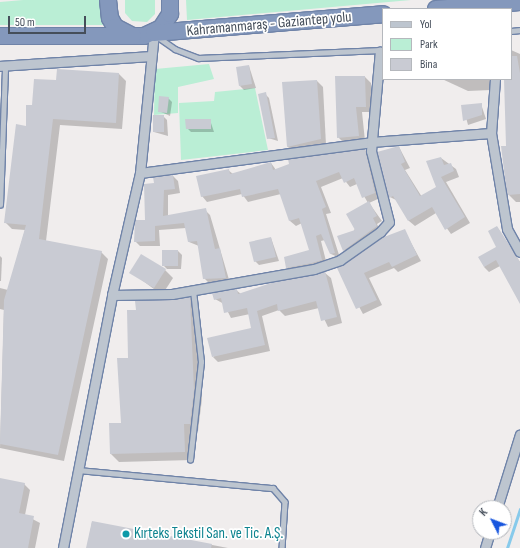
<!DOCTYPE html>
<html>
<head>
<meta charset="utf-8">
<style>
  body { margin:0 }
  #map { position:relative; width:520px; height:548px; overflow:hidden; background:#f0eded; font-family:"Sofia Sans Condensed",sans-serif }
  div>[style] { position:absolute }
  .green>* { inset:0; background:#baeed5 }
  .shadow>* { inset:0; background:#0003 }
  .stream>* { height:3px; margin:-1.5px; padding:0 1.5px; transform-origin:1.5px; border-radius:1.5px; background:#87caeb }
  .building>* { inset:0; background:#c9cbd3 }
  .roads { filter:drop-shadow(1px 0 #6f83a8) drop-shadow(-1px 0 #6f83a8) drop-shadow(0 1px #6f83a8) drop-shadow(0 -1px #6f83a8) }
  .lane>* { height:4.5px; margin:-2.25px; padding:0 2.25px; transform-origin:2.25px; border-radius:2.25px; background:#bdc5cf }
  .street>* { height:9px; margin:-4.5px; padding:0 4.5px; transform-origin:4.5px; border-radius:4.5px; background:#bdc5cf }
  .highway>* { height:16px; margin:-8px; padding:0 8px; transform-origin:8px; border-radius:8px; background:#8498bc }
  .dots>* { width:11px; height:11px; translate:-50% -50%; box-sizing:border-box; border:2px solid #fff; border-radius:50% }
  span { translate:-50% -50%; white-space:nowrap; text-align:center; line-height:1.15; -webkit-text-stroke:3.5px #fff; paint-order:stroke }
  .street-label { font-size:15px; color:#454e5a }
  .culture-label { font-size:15px; color:#0d838f }
  .left { translate:0 -50%; text-align:left }
  .legend { position:absolute; left:382px; top:8px; width:130px; height:72px; box-sizing:border-box; background:#fff; border:1px solid #b5b8bd; margin:0; padding:5px 7px; list-style:none; font-size:12px; color:#454e5a }
  .legend li { display:flex; align-items:center; gap:8px; height:20px }
  .legend b { width:20px; border:1px solid #b5b8bd }
  .north { position:absolute; left:472px; top:500px; width:40px; height:40px; box-sizing:border-box; background:#fff; border:1px solid #b5b8bd; border-radius:50%; rotate:312deg; font-size:11px; font-weight:700; line-height:16px; text-align:center; color:#454e5a }
  .north::after { content:''; display:block; margin:auto; width:14px; height:18px; background:#1856de; clip-path:polygon(50% 0,100% 100%,50% 72%,0 100%) }
  .scale { position:absolute; left:8px; top:16px; width:78px; height:18px; box-sizing:border-box; border:2px solid #454e5a; border-top:0; padding-left:5px; font-size:12px; line-height:14px; white-space:nowrap; color:#454e5a; -webkit-text-stroke:3px #fff; paint-order:stroke }
</style>
</head>
<body>
<div id="map">
  <div class="green">
    <i style="clip-path:polygon(23px 0,103px 0,105px 25px,0 25px,0 2px)"></i>
    <i style="clip-path:polygon(125px 0,155px 0,155px 14px,147px 22px,132px 21px,125px 13px)"></i>
    <i style="clip-path:polygon(186px 0,411px 0,187px 20px)"></i>
    <i style="clip-path:polygon(209px 64px,214px 79px,178px 87px,178px 113px,154px 115px,155px 69px)"></i>
    <i style="clip-path:polygon(255px 88px,268px 150px,181px 160px,179px 103px,214px 101px,215px 92px)"></i>
  </div>
  <div class="shadow">
    <i style="clip-path:polygon(511px 50px,520px 54px,520px 202px,516px 202px,508px 194px,505px 79px,511px 79px)"></i>
    <i style="clip-path:polygon(249px 66px,256px 88px,244px 90px,240px 86px)"></i>
    <i style="clip-path:polygon(57px 70px,119px 74px,126px 81px,122px 129px,60px 125px,46px 241px,101px 252px,108px 259px,64px 461px,0 448px,4px 310px,0 309px,0 288px,8px 290px,25px 230px,12px 229px,5px 222px,32px 106px,57px 81px)"></i>
    <i style="clip-path:polygon(365px 77px,371px 83px,372px 112px,362px 112px,365px 141px,344px 143px,338px 137px)"></i>
    <i style="clip-path:polygon(442px 79px,491px 79px,491px 90px,468px 91px)"></i>
    <i style="clip-path:polygon(317px 81px,323px 87px,326px 145px,294px 153px,288px 147px,283px 83px)"></i>
    <i style="clip-path:polygon(265px 94px,269px 98px,278px 141px,268px 138px)"></i>
    <i style="clip-path:polygon(168px 98px,172px 102px,170px 116px,159px 111px)"></i>
    <i style="clip-path:polygon(481px 104px,486px 119px,468px 125px,463px 106px)"></i>
    <i style="clip-path:polygon(163px 116px,167px 120px,168px 136px,154px 132px)"></i>
    <i style="clip-path:polygon(210px 120px,214px 132px,191px 132px,187px 128px)"></i>
    <i style="clip-path:polygon(399px 147px,410px 168px,405px 170px,422px 197px,437px 187px,441px 158px,456px 169px,459px 177px,446px 182px,470px 223px,451px 234px,436px 213px,415px 226px,409px 221px,398px 201px,390px 197px)"></i>
    <i style="clip-path:polygon(365px 150px,370px 155px,380px 198px,369px 203px,382px 221px,377px 224px,381px 233px,349px 255px,344px 250px,368px 203px,357px 184px,350px 187px,343px 178px,321px 187px,331px 213px,326px 214px,340px 258px,331px 254px,325px 240px,321px 241px,327px 265px,293px 273px,287px 267px,311px 251px,302px 223px,296px 226px,290px 221px,281px 194px,248px 202px,242px 194px,207px 202px,202px 196px,228px 170px,233px 174px,271px 163px,276px 170px)"></i>
    <i style="clip-path:polygon(173px 176px,178px 181px,180px 193px,168px 195px,168px 216px,205px 210px,210px 215px,230px 283px,209px 283px,204px 278px,199px 246px,189px 242px,186px 228px,159px 230px,160px 246px,140px 246px,135px 241px,146px 221px,155px 184px)"></i>
    <i style="clip-path:polygon(497px 227px,520px 262px,520px 299px,500px 266px,489px 272px,484px 267px,497px 247px)"></i>
    <i style="clip-path:polygon(404px 230px,421px 261px,398px 272px,394px 268px,369px 278px,382px 305px,363px 314px,338px 268px)"></i>
    <i style="clip-path:polygon(271px 238px,279px 261px,259px 265px,255px 261px)"></i>
    <i style="clip-path:polygon(178px 251px,182px 255px,181px 269px,167px 269px,163px 265px)"></i>
    <i style="clip-path:polygon(0 256px,2px 258px,1px 281px,0 281px)"></i>
    <i style="clip-path:polygon(165px 270px,173px 278px,162px 295px,131px 272px)"></i>
    <i style="clip-path:polygon(325px 273px,331px 278px,342px 323px,328px 327px,319px 308px,285px 316px,279px 310px,262px 316px,270px 351px,218px 362px,213px 357px,253px 329px,250px 314px,231px 318px,224px 304px,215px 299px,236px 290px,241px 294px)"></i>
    <i style="clip-path:polygon(190px 298px,198px 306px,202px 399px,198px 431px,191px 432px,192px 460px,119px 462px,111px 454px,122px 423px,137px 310px)"></i>
    <i style="clip-path:polygon(0 479px,24px 484px,30px 490px,25px 515px,40px 523px,35px 548px,0 548px)"></i>
    <i style="clip-path:polygon(92px 522px,228px 548px,87px 548px)"></i>
  </div>
  <div class="stream">
    <i style="left:507px;top:548px;width:41px;rotate:-71.6deg"></i>
  </div>
  <div class="building">
    <i style="clip-path:polygon(511px 56px,517px 56px,520px 73px,520px 194px,507px 195px,501px 146px,506px 146px,504px 79px,511px 79px)"></i>
    <i style="clip-path:polygon(249px 65px,252px 84px,239px 86px,236px 67px)"></i>
    <i style="clip-path:polygon(57px 69px,119px 73px,116px 123px,53px 119px,39px 239px,102px 251px,58px 455px,0 444px,4px 300px,26px 225px,4px 223px,16px 124px,26px 126px,26px 105px,32px 105px,34px 79px,56px 80px)"></i>
    <i style="clip-path:polygon(335px 76px,365px 76px,366px 107px,356px 107px,359px 136px,337px 138px)"></i>
    <i style="clip-path:polygon(317px 80px,321px 139px,287px 147px,282px 82px)"></i>
    <i style="clip-path:polygon(266px 92px,275px 138px,267px 139px,258px 94px)"></i>
    <i style="clip-path:polygon(159px 96px,169px 97px,167px 113px,158px 112px)"></i>
    <i style="clip-path:polygon(482px 103px,482px 115px,463px 121px,461px 105px)"></i>
    <i style="clip-path:polygon(153px 115px,164px 115px,164px 132px,153px 132px)"></i>
    <i style="clip-path:polygon(185px 119px,211px 119px,211px 129px,186px 129px)"></i>
    <i style="clip-path:polygon(399px 146px,405px 162px,401px 164px,420px 196px,436px 187px,426px 161px,441px 157px,444px 165px,451px 163px,454px 171px,441px 177px,465px 217px,445px 230px,432px 207px,408px 221px,393px 196px,389px 198px,377px 152px)"></i>
    <i style="clip-path:polygon(365px 149px,375px 193px,362px 198px,354px 178px,344px 183px,339px 172px,316px 181px,326px 207px,322px 209px,335px 253px,330px 254px,321px 234px,316px 236px,322px 260px,312px 263px,286px 268px,284px 257px,309px 250px,299px 218px,289px 221px,278px 189px,242px 197px,240px 189px,201px 197px,196px 176px,229px 169px,230px 174px,271px 162px,273px 170px,289px 164px,288px 159px)"></i>
    <i style="clip-path:polygon(173px 175px,175px 189px,164px 190px,163px 216px,206px 208px,215px 249px,220px 248px,226px 278px,203px 279px,197px 241px,188px 242px,184px 223px,155px 226px,155px 241px,134px 242px,135px 220px,145px 220px,144px 184px,154px 183px,153px 177px)"></i>
    <i style="clip-path:polygon(369px 201px,377px 216px,373px 218px,377px 226px,343px 251px,337px 236px,355px 230px,346px 214px)"></i>
    <i style="clip-path:polygon(497px 226px,520px 262px,520px 304px,496px 260px,484px 267px,478px 257px,496px 247px,488px 231px)"></i>
    <i style="clip-path:polygon(405px 229px,417px 255px,392px 267px,389px 262px,364px 273px,377px 300px,356px 309px,337px 268px,384px 237px)"></i>
    <i style="clip-path:polygon(271px 237px,276px 257px,254px 262px,249px 242px)"></i>
    <i style="clip-path:polygon(162px 250px,178px 250px,178px 266px,162px 266px)"></i>
    <i style="clip-path:polygon(141px 254px,166px 269px,154px 288px,129px 273px)"></i>
    <i style="clip-path:polygon(325px 271px,337px 317px,321px 321px,316px 301px,278px 311px,277px 304px,257px 311px,265px 345px,212px 357px,207px 338px,251px 328px,247px 308px,224px 313px,221px 298px,214px 300px,212px 293px,237px 289px,238px 294px,271px 283px)"></i>
    <i style="clip-path:polygon(190px 297px,194px 390px,190px 424px,184px 424px,185px 452px,110px 454px,109px 423px,121px 423px,117px 358px,128px 358px,127px 310px,136px 310px,135px 301px)"></i>
    <i style="clip-path:polygon(0 478px,25px 483px,19px 513px,34px 516px,28px 548px,0 548px)"></i>
    <i style="clip-path:polygon(92px 521px,212px 544px,211px 548px,86px 548px)"></i>
  </div>
  <div class="roads">
    <div class="lane">
      <i style="left:511px;top:31px;width:9px;rotate:-6deg"></i>
      <i style="left:158px;top:37px;width:21px;rotate:35deg"></i>
      <i style="left:175px;top:49px;width:25px;rotate:21deg"></i>
      <i style="left:198px;top:58px;width:183px;rotate:-2.5deg"></i>
      <i style="left:0;top:205px;width:139px;rotate:-87.9deg"></i>
      <i style="left:190px;top:460px;width:99px;rotate:-83.6deg"></i>
      <i style="left:201px;top:362px;width:71px;rotate:-96.4deg"></i>
      <i style="left:78px;top:470px;width:196px;rotate:5.3deg"></i>
      <i style="left:273px;top:488px;width:18px;rotate:49deg"></i>
      <i style="left:285px;top:502px;width:46px;rotate:93.7deg"></i>
    </div>
    <div class="street">
      <i style="left:0;top:66px;width:151px;rotate:-3.8deg"></i>
      <i style="left:495px;top:79px;width:54px;rotate:94.2deg"></i>
      <i style="left:491px;top:133px;width:97px;rotate:80.5deg"></i>
      <i style="left:507px;top:229px;width:26px;rotate:61deg"></i>
      <i style="left:140px;top:173px;width:233px;rotate:-7.6deg"></i>
      <i style="left:371px;top:142px;width:120px;rotate:-4.3deg"></i>
      <i style="left:112px;top:295px;width:60px;rotate:-1deg"></i>
      <i style="left:172px;top:294px;width:144px;rotate:-10deg"></i>
      <i style="left:314px;top:269px;width:28px;rotate:-19deg"></i>
      <i style="left:340px;top:260px;width:49px;rotate:-35deg"></i>
      <i style="left:380px;top:232px;width:13px;rotate:-48deg"></i>
      <i style="left:389px;top:222px;width:73px;rotate:-104.2deg"></i>
      <i style="left:371px;top:151px;width:100px;rotate:-84.9deg"></i>
      <i style="left:497px;top:508px;width:77px;rotate:-72.7deg"></i>
      <i style="left:63px;top:548px;width:258px;rotate:-79deg"></i>
      <i style="left:112px;top:295px;width:125px;rotate:-77.1deg"></i>
      <i style="left:140px;top:173px;width:141px;rotate:-84.3deg"></i>
      <i style="left:485px;top:548px;width:17px;rotate:-73deg"></i>
    </div>
    <div class="highway">
      <i style="left:108px;top:0;width:18px;rotate:84deg"></i>
      <i style="left:110px;top:18px;width:10px;rotate:61deg"></i>
      <i style="left:115px;top:27px;width:20px;rotate:27deg"></i>
      <i style="left:133px;top:36px;width:11px"></i>
      <i style="left:144px;top:36px;width:19px;rotate:-25deg"></i>
      <i style="left:161px;top:28px;width:17px;rotate:-57deg"></i>
      <i style="left:170px;top:14px;width:14px;rotate:-90deg"></i>
      <i style="left:436px;top:9px;width:84px;rotate:-4.8deg"></i>
      <i style="left:154px;top:33px;width:230px;rotate:-4.7deg"></i>
      <i style="left:0;top:36px;width:133px"></i>
    </div>
  </div>
  <div class="dots">
    <i style="left:126px;top:534px;background:#0f9aa8"></i>
  </div>
  <div class="street-label">
    <span style="left:269px;top:24px;rotate:-5deg">Kahramanmaraş - Gaziantep yolu</span>
  </div>
  <div class="culture-label">
    <span class="left" style="left:134px;top:534px">Kırteks Tekstil San. ve Tic. A.Ş.</span>
  </div>
  <ul class="legend">
  <li><b style="height:5px;background:#bdc5cf"></b>Yol</li>
  <li><b style="height:11px;background:#baeed5"></b>Park</li>
  <li><b style="height:11px;background:#c9cbd3"></b>Bina</li>
  </ul>
  <div class="north">K</div>
  <div class="scale">50 m</div>
</div>
</body>
</html>
